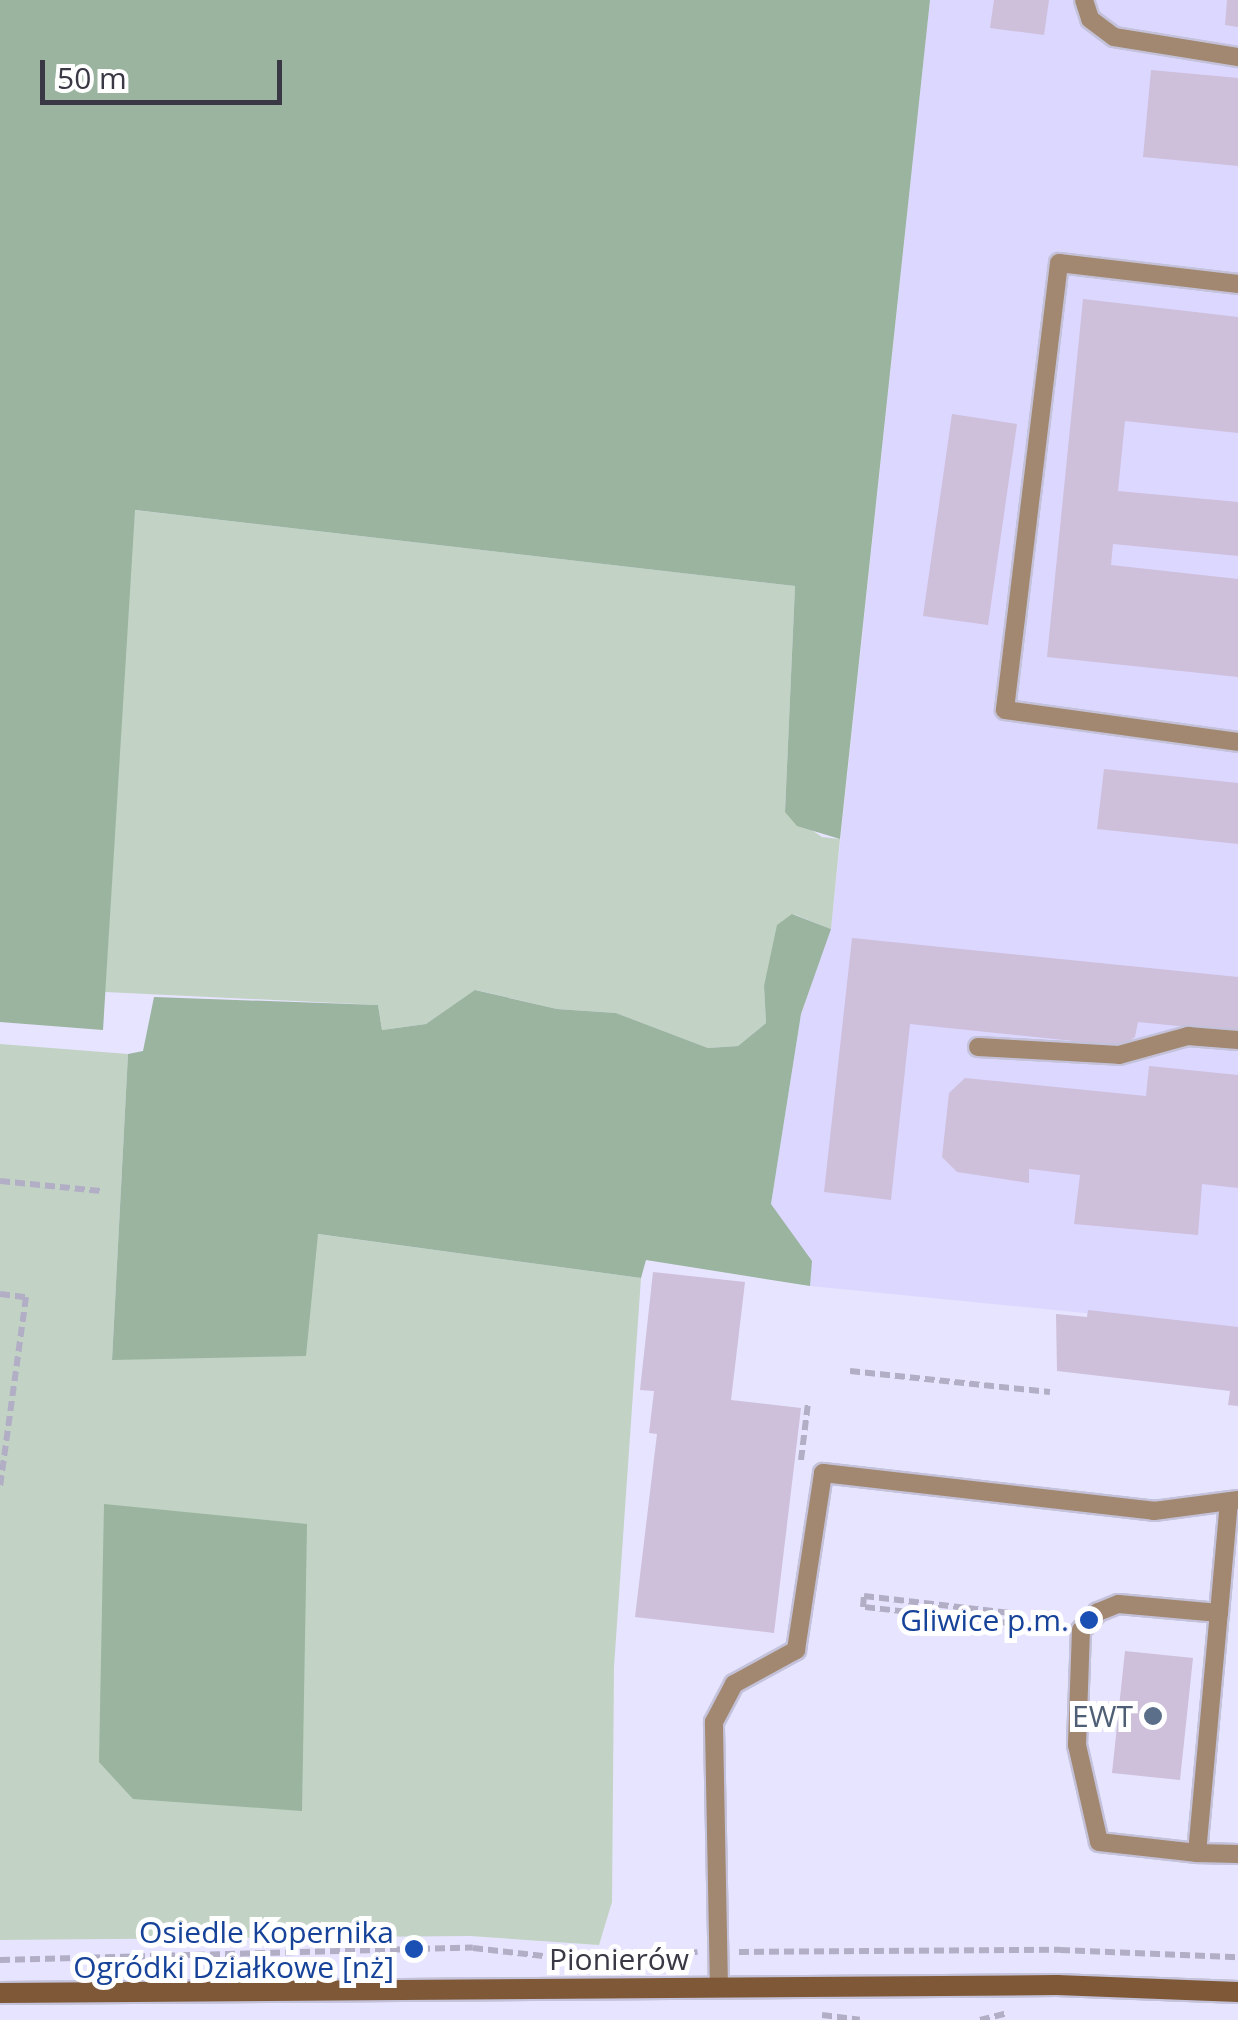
<!DOCTYPE html>
<html>
<head>
<meta charset="utf-8">
<style>
  body { margin:0 }
  #map { position:relative; width:1238px; height:2020px; overflow:hidden; background:#e7e4ff; font-family:"Open Sans",sans-serif }
  div>[style] { position:absolute }
  .built>* { inset:0; background:#dcd7ff }
  .green>* { inset:0; background:#c2d3c5 }
  .forest>* { inset:0; background:#9ab49f }
  .building>* { inset:0; background:#cebfdb }
  .path>* { height:6px; margin-top:-3px; transform-origin:0; background:repeating-linear-gradient(90deg,#b1aec5 0 10px,transparent 0 15px) }
  .roads { filter:drop-shadow(2px 0 #c4c2da) drop-shadow(-2px 0 #c4c2da) drop-shadow(0 2px #c4c2da) drop-shadow(0 -2px #c4c2da) }
  .lane>* { height:18px; margin:-9px; padding:0 9px; transform-origin:9px; border-radius:9px; background:#a28771 }
  .secondary>* { height:20px; margin:-10px; padding:0 10px; transform-origin:10px; border-radius:10px; background:#7e5837 }
  .dots>* { width:28px; height:28px; translate:-50% -50%; box-sizing:border-box; border:5px solid #fff; border-radius:50% }
  span { translate:-50% -50%; white-space:nowrap; text-align:center; line-height:1.15; -webkit-text-stroke:10px #fff; paint-order:stroke }
  .transit-label { font-size:30px; color:#164399 }
  .right { translate:-100% -50%; text-align:right }
  .service-label { font-size:30px; color:#4e5e75 }
  .street-label { font-size:30px; color:#393844 }
  .scale { position:absolute; left:40px; top:60px; width:242px; height:45px; box-sizing:border-box; border:5px solid #393844; border-top:0; padding-left:12px; font-size:30px; line-height:35px; white-space:nowrap; color:#393844; -webkit-text-stroke:8px #fff; paint-order:stroke }
</style>
</head>
<body>
<div id="map">
  <div class="built">
    <i style="clip-path:polygon(930px 0,1238px 0,1238px 1328px,810px 1286px,811px 1261px,771px 1204px,801px 1014px,831px 928px)"></i>
  </div>
  <div class="green">
    <i style="clip-path:polygon(134px 510px,795px 586px,785px 812px,822px 837px,840px 839px,831px 929px,793px 914px,764px 986px,766px 1023px,738px 1046px,708px 1048px,616px 1013px,557px 1009px,476px 990px,426px 1024px,382px 1030px,378px 1005px,105px 992px)"></i>
    <i style="clip-path:polygon(0 1044px,128px 1054px,112px 1360px,317px 1234px,641px 1278px,614px 1667px,612px 1902px,599px 1945px,470px 1936px,0 1940px)"></i>
  </div>
  <div class="forest">
    <i style="clip-path:polygon(0 0,930px 0,840px 839px,797px 826px,785px 812px,795px 586px,135px 510px,103px 1030px,0 1022px)"></i>
    <i style="clip-path:polygon(792px 914px,831px 929px,801px 1014px,771px 1204px,812px 1261px,810px 1286px,646px 1260px,641px 1278px,318px 1234px,306px 1356px,112px 1360px,128px 1054px,143px 1051px,154px 997px,378px 1005px,382px 1030px,426px 1024px,475px 990px,557px 1009px,616px 1013px,708px 1048px,738px 1046px,766px 1023px,764px 986px,777px 925px)"></i>
    <i style="clip-path:polygon(104px 1504px,307px 1524px,302px 1811px,133px 1799px,99px 1762px)"></i>
  </div>
  <div class="building">
    <i style="clip-path:polygon(994px 0,1049px 0,1044px 35px,990px 28px)"></i>
    <i style="clip-path:polygon(1227px 0,1238px 0,1238px 27px,1225px 25px)"></i>
    <i style="clip-path:polygon(1151px 70px,1238px 78px,1238px 166px,1143px 157px)"></i>
    <i style="clip-path:polygon(1083px 299px,1238px 317px,1238px 433px,1125px 421px,1118px 491px,1238px 502px,1238px 556px,1113px 544px,1111px 565px,1238px 579px,1238px 677px,1047px 657px)"></i>
    <i style="clip-path:polygon(952px 414px,1017px 424px,988px 625px,923px 616px)"></i>
    <i style="clip-path:polygon(1104px 769px,1238px 783px,1238px 844px,1097px 829px)"></i>
    <i style="clip-path:polygon(852px 938px,1238px 977px,1238px 1032px,1138px 1022px,1135px 1037px,1121px 1046px,910px 1024px,891px 1200px,824px 1192px)"></i>
    <i style="clip-path:polygon(1149px 1066px,1238px 1075px,1238px 1188px,1202px 1184px,1198px 1235px,1074px 1224px,1080px 1175px,1029px 1169px,1029px 1183px,957px 1172px,942px 1157px,949px 1093px,965px 1078px,1146px 1096px)"></i>
    <i style="clip-path:polygon(653px 1272px,745px 1282px,731px 1400px,801px 1408px,774px 1633px,635px 1617px,657px 1434px,649px 1433px,654px 1391px,640px 1390px)"></i>
    <i style="clip-path:polygon(1088px 1310px,1238px 1327px,1238px 1406px,1228px 1405px,1230px 1391px,1057px 1371px,1056px 1314px,1087px 1317px)"></i>
    <i style="clip-path:polygon(1125px 1651px,1193px 1658px,1180px 1780px,1112px 1773px)"></i>
  </div>
  <div class="path">
    <i style="left:0;top:1181px;width:101px;rotate:5.7deg"></i>
    <i style="left:0;top:1294px;width:26px;rotate:7deg"></i>
    <i style="left:26px;top:1297px;width:191px;rotate:97.8deg"></i>
    <i style="left:850px;top:1371px;width:201px;rotate:6deg"></i>
    <i style="left:801px;top:1460px;width:57px;rotate:-83deg"></i>
    <i style="left:864px;top:1596px;width:147px;rotate:6.6deg"></i>
    <i style="left:1010px;top:1613px;width:10px;rotate:96deg"></i>
    <i style="left:1009px;top:1623px;width:147px;rotate:-173.7deg"></i>
    <i style="left:863px;top:1607px;width:11px;rotate:-85deg"></i>
    <i style="left:739px;top:1952px;width:321px;rotate:-0.4deg"></i>
    <i style="left:1060px;top:1950px;width:178px;rotate:2.3deg"></i>
    <i style="left:0;top:1960px;width:473px;rotate:-1.5deg"></i>
    <i style="left:473px;top:1948px;width:106px;rotate:6.5deg"></i>
    <i style="left:635px;top:1960px;width:63px;rotate:-7.4deg"></i>
    <i style="left:822px;top:2015px;width:38px;rotate:7deg"></i>
    <i style="left:980px;top:2020px;width:29px;rotate:-14deg"></i>
  </div>
  <div class="roads">
    <div class="lane">
      <i style="left:1084px;top:0;width:20px;rotate:72deg"></i>
      <i style="left:1090px;top:19px;width:30px;rotate:37deg"></i>
      <i style="left:1114px;top:37px;width:126px;rotate:9.2deg"></i>
      <i style="left:1238px;top:284px;width:180px;rotate:-173.3deg"></i>
      <i style="left:1059px;top:263px;width:450px;rotate:96.9deg"></i>
      <i style="left:1005px;top:710px;width:235px;rotate:7.8deg"></i>
      <i style="left:978px;top:1047px;width:141px;rotate:3.2deg"></i>
      <i style="left:1119px;top:1055px;width:72px;rotate:-15.4deg"></i>
      <i style="left:1188px;top:1036px;width:50px;rotate:4.6deg"></i>
      <i style="left:1219px;top:1613px;width:101px;rotate:-174.9deg"></i>
      <i style="left:1118px;top:1604px;width:22px;rotate:158deg"></i>
      <i style="left:1098px;top:1612px;width:25px;rotate:133deg"></i>
      <i style="left:1081px;top:1630px;width:115px;rotate:92deg"></i>
      <i style="left:1077px;top:1745px;width:99px;rotate:77.2deg"></i>
      <i style="left:1099px;top:1842px;width:99px;rotate:6.4deg"></i>
      <i style="left:1197px;top:1853px;width:241px;rotate:-84.8deg"></i>
      <i style="left:1219px;top:1613px;width:112px;rotate:-84.9deg"></i>
      <i style="left:1197px;top:1853px;width:41px;rotate:1.4deg"></i>
      <i style="left:719px;top:1988px;width:266px;rotate:-91.1deg"></i>
      <i style="left:714px;top:1722px;width:43px;rotate:-62.2deg"></i>
      <i style="left:734px;top:1684px;width:71px;rotate:-28.7deg"></i>
      <i style="left:796px;top:1650px;width:179px;rotate:-81.3deg"></i>
      <i style="left:823px;top:1473px;width:333px;rotate:6.5deg"></i>
      <i style="left:1154px;top:1511px;width:85px;rotate:-7.5deg"></i>
    </div>
    <div class="secondary">
      <i style="left:0;top:1993px;width:1057px;rotate:-0.43deg"></i>
      <i style="left:1057px;top:1985px;width:181px;rotate:2.2deg"></i>
    </div>
  </div>
  <div class="dots">
    <i style="left:1089px;top:1620px;background:#1a4fb4"></i>
    <i style="left:1153px;top:1716px;background:#5c6f8a"></i>
    <i style="left:414px;top:1949px;background:#1a4fb4"></i>
  </div>
  <div class="transit-label">
    <span class="right" style="left:1069px;top:1620px">Gliwice p.m.</span>
    <span class="right" style="left:394px;top:1949px">Osiedle Kopernika<br>Ogródki Działkowe [nż]</span>
  </div>
  <div class="service-label">
    <span class="right" style="left:1133px;top:1716px">EWT</span>
  </div>
  <div class="street-label">
    <span style="left:619px;top:1959px">Pionierów</span>
  </div>
  <div class="scale">50 m</div>
</div>
</body>
</html>
